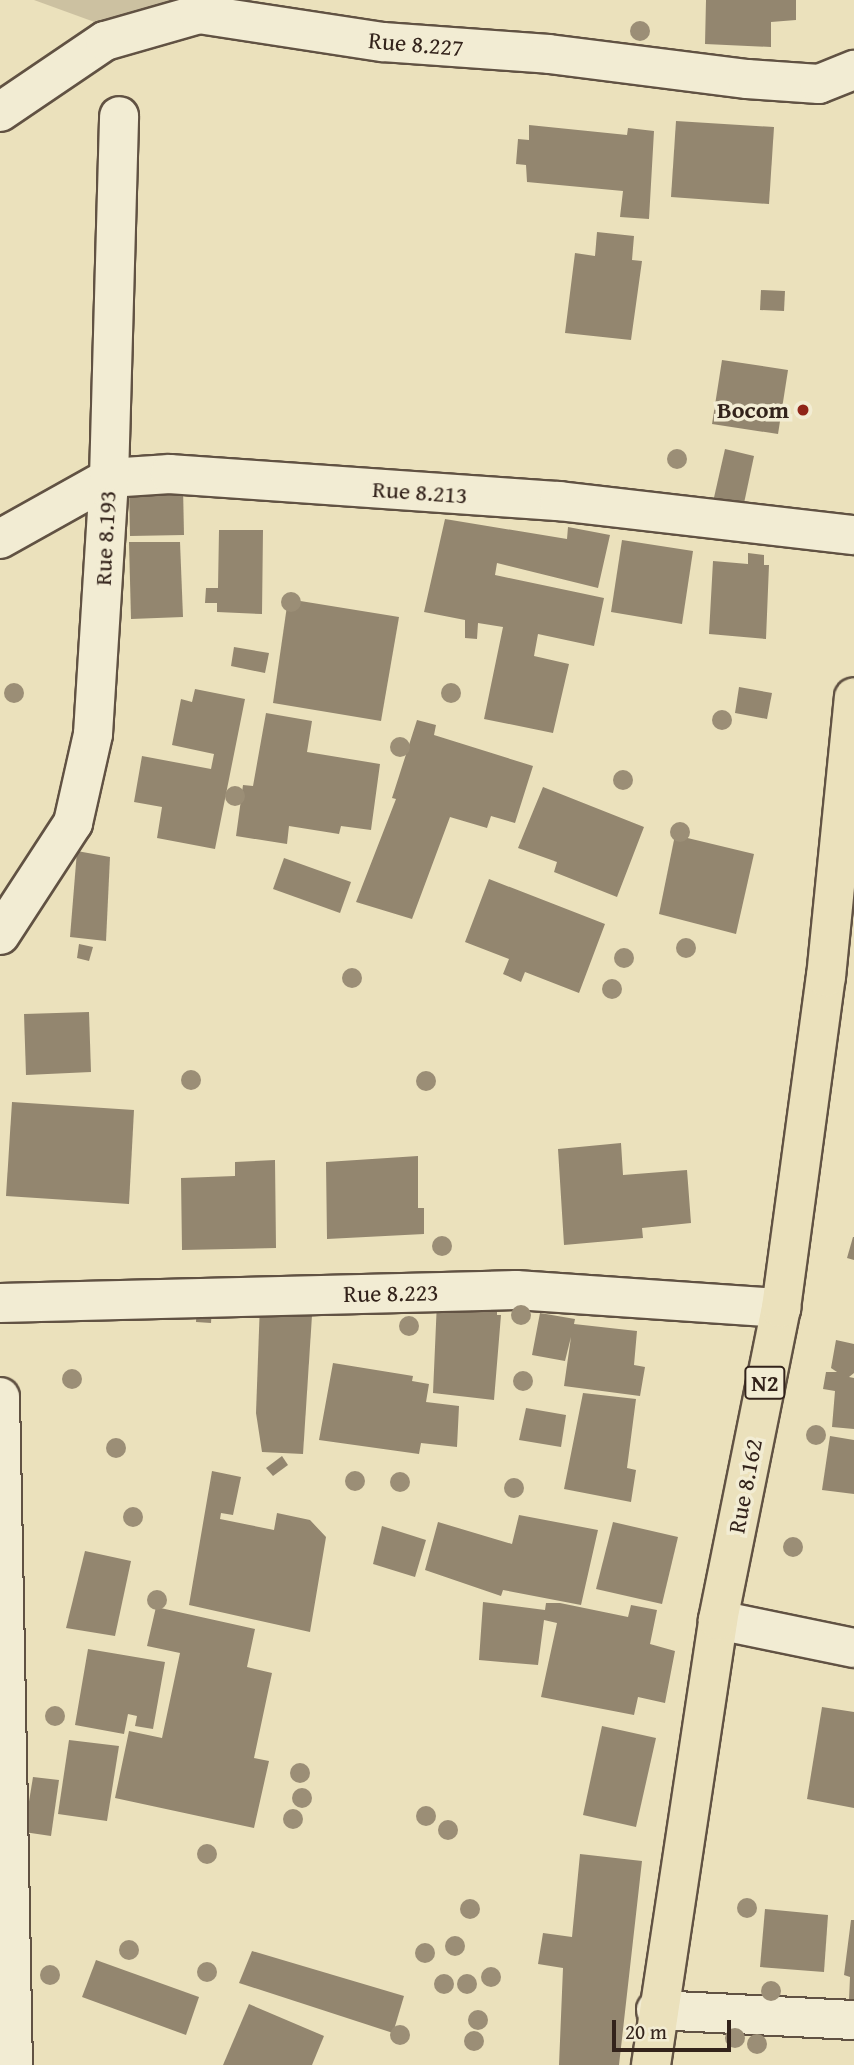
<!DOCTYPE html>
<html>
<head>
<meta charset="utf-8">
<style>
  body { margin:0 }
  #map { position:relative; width:854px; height:2065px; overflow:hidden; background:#ebe1bc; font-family:"Gentium Book Plus",serif }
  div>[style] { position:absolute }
  .green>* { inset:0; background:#ccc1a1 }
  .building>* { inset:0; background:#93866f }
  .roads { filter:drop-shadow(2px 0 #615243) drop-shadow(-2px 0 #615243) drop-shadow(0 2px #615243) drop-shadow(0 -2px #615243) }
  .street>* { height:38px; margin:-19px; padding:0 19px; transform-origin:19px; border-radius:19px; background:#f2ecd3 }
  .highway>* { height:38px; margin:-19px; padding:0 19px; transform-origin:19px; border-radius:19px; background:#ebe1bc }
  .trees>* { width:20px; height:20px; margin:-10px; border-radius:50%; background:#9b8e76 }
  .dots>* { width:19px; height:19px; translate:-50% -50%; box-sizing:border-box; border:4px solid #f2ecd3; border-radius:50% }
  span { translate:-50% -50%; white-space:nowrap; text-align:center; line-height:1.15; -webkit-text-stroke:7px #f2ecd3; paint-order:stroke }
  .shield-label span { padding:2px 5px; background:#f2ecd3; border:2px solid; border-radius:5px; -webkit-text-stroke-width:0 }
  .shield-label { font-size:23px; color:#33231b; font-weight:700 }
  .street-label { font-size:24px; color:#33231b }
  .poi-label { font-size:24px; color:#33231b; font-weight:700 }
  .right { translate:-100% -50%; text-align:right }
  .scale { position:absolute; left:612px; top:2020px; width:119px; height:32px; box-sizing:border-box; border:4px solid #33231b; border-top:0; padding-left:9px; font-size:21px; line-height:24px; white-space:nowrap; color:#33231b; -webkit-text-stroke:5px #f2ecd3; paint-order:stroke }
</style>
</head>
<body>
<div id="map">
  <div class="green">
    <i style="clip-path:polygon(34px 0,176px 0,111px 28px)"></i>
  </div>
  <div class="building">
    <i style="clip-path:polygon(706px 0,796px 0,796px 20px,771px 22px,771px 47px,705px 44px)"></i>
    <i style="clip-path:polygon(676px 121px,774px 127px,769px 204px,671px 197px)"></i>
    <i style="clip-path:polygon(529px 125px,627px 135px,628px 128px,654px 131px,649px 219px,620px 217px,623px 191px,527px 182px,526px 165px,516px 164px,518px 139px,529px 140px)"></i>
    <i style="clip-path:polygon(597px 232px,634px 236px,632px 260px,642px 261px,631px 340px,565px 333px,575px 253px,595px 256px)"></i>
    <i style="clip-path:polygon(761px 290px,785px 291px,784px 311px,760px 310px)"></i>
    <i style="clip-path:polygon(722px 360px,788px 370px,778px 434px,712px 424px)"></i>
    <i style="clip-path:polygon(725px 449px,754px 456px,743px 508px,713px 502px)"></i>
    <i style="clip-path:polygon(183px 487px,184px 535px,130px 536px,129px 488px)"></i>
    <i style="clip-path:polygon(445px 519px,567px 539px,568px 527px,610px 535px,598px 588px,497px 563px,495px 575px,604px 598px,594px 646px,538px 634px,534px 656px,569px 664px,553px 733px,484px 719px,503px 627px,478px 623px,477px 639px,465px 638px,465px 620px,424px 612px)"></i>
    <i style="clip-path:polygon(219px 530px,263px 530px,262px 614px,217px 612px,217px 603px,205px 603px,206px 588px,218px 588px)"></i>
    <i style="clip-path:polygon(622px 540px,693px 551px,682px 624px,611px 612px)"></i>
    <i style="clip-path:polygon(129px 542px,180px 542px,183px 617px,131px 619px)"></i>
    <i style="clip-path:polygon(748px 553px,764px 555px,764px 565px,769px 565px,766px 639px,709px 634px,713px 561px,748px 564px)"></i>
    <i style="clip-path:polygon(288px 599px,399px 617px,381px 721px,273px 703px)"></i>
    <i style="clip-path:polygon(234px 647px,269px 653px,265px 673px,231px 666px)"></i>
    <i style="clip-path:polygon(739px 687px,772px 693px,767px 719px,735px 713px)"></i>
    <i style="clip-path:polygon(195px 689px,245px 699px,215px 849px,157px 838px,162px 807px,134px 802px,142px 756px,211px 769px,214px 754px,172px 745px,181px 699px,192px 702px)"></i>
    <i style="clip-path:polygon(266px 713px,312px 721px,307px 752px,380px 764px,371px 830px,341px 826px,339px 834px,289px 826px,287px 844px,236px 836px,243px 785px,253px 786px)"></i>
    <i style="clip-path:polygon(417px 720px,436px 725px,434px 735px,533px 766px,515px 823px,491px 816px,487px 828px,450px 817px,412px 919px,356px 902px,396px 799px,392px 798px)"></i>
    <i style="clip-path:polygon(543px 787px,644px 827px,617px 897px,554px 872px,557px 862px,518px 848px)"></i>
    <i style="clip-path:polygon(675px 835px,754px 854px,736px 934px,659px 914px)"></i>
    <i style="clip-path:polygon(77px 851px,110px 857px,106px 941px,70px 937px)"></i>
    <i style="clip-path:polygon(284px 858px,351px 882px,340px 913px,273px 889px)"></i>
    <i style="clip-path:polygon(489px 879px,605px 924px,579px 993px,525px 972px,521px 982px,503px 974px,509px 959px,465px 942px)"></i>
    <i style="clip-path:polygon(79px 944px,93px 947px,89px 961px,77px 958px)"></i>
    <i style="clip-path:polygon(89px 1012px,91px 1072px,26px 1075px,24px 1014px)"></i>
    <i style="clip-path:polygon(12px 1102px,134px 1110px,129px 1204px,6px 1196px)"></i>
    <i style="clip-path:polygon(621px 1143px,623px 1175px,687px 1170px,691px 1223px,642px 1228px,643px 1238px,564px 1245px,558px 1149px)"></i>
    <i style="clip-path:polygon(418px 1156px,418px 1208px,424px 1208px,424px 1234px,327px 1239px,326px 1162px)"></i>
    <i style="clip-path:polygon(275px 1160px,276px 1248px,182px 1250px,181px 1178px,235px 1176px,235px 1162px)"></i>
    <i style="clip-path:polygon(853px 1237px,854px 1237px,854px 1260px,847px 1258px)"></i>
    <i style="clip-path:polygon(313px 1300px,303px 1454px,262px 1452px,256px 1413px,260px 1303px)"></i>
    <i style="clip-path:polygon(437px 1301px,497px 1304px,497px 1315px,501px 1315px,494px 1400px,433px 1393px)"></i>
    <i style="clip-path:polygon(197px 1306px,212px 1307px,211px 1323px,196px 1322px)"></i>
    <i style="clip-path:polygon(540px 1313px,575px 1319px,574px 1324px,637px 1331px,634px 1365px,645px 1367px,640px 1396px,564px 1386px,571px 1337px,565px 1361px,532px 1355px)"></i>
    <i style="clip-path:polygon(836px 1340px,854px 1344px,854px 1373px,849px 1377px,854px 1378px,854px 1429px,832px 1427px,835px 1391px,823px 1389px,826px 1372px,837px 1372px,831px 1368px)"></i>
    <i style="clip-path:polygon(333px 1363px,413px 1376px,412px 1381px,429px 1384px,426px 1402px,459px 1406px,457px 1447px,421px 1443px,419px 1454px,319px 1440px)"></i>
    <i style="clip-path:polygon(583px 1393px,636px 1399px,627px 1468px,636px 1470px,631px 1502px,564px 1489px)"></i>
    <i style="clip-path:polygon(526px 1408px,566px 1415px,561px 1447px,519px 1440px)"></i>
    <i style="clip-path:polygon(830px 1436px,854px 1440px,854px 1494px,822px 1490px)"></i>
    <i style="clip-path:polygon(282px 1456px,288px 1465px,273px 1476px,266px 1468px)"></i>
    <i style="clip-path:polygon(212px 1471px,241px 1477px,233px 1515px,221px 1513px,220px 1519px,274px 1530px,277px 1513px,310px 1520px,326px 1537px,310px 1632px,189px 1605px)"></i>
    <i style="clip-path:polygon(519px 1515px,598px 1530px,581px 1605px,503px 1590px,501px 1596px,425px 1570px,438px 1522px,512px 1544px)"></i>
    <i style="clip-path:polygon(613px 1522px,678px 1537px,662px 1604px,596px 1589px)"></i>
    <i style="clip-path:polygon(382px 1526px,426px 1540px,415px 1577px,373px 1564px)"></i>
    <i style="clip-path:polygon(85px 1551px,131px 1561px,115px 1636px,66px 1628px)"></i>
    <i style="clip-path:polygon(483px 1602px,545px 1610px,546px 1603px,560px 1603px,628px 1617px,631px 1605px,657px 1610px,650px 1644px,675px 1651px,665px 1703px,638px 1697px,634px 1715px,541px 1697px,557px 1623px,544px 1620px,538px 1665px,479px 1660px)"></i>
    <i style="clip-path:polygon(156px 1607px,255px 1629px,247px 1667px,272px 1673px,254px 1758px,269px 1761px,254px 1828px,115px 1798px,129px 1731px,162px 1738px,180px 1653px,147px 1646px)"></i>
    <i style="clip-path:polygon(88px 1649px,165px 1662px,153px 1729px,135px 1726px,137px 1716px,128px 1714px,124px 1734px,75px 1725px)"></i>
    <i style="clip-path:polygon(822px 1707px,854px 1712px,854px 1808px,807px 1799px)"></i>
    <i style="clip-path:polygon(602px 1726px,656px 1738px,636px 1827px,583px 1815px)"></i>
    <i style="clip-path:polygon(69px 1740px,119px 1746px,107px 1821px,58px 1814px)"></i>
    <i style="clip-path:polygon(33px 1777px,59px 1780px,51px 1836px,24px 1832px)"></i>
    <i style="clip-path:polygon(580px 1854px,642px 1861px,619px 2065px,559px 2065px,563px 1968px,538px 1964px,543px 1933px,572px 1937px)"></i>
    <i style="clip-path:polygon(765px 1909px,828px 1915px,824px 1972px,760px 1967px)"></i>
    <i style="clip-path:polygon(851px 1920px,854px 1920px,854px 2001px,849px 2000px,850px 1977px,844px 1975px)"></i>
    <i style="clip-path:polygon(252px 1951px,404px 1996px,393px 2033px,239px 1983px)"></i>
    <i style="clip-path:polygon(96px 1960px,199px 1997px,186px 2035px,82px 1997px)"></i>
    <i style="clip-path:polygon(249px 2004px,324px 2036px,312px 2065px,223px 2065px)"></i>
  </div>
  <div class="roads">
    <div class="street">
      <i style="left:0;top:112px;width:127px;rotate:-34.1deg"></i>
      <i style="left:105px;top:41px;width:98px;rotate:-16deg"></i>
      <i style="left:199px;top:14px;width:186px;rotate:8.7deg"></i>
      <i style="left:383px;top:42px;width:166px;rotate:4.1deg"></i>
      <i style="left:549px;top:54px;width:200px;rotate:7.2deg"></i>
      <i style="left:747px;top:79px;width:72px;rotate:4deg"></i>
      <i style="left:819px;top:84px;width:38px;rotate:-22deg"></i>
      <i style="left:0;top:539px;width:125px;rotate:-29.2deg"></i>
      <i style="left:109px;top:478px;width:61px;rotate:-3.8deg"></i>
      <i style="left:170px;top:474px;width:390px;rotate:4deg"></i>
      <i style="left:559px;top:501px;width:297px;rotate:6.6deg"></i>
      <i style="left:0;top:935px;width:134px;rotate:-56.9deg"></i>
      <i style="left:73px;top:823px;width:91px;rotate:-77.3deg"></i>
      <i style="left:93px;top:734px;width:256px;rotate:-86.4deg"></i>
      <i style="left:109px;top:478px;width:362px;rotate:-88.4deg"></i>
      <i style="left:0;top:1303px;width:516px;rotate:-1.44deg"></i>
      <i style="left:516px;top:1290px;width:266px;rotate:3.9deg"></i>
      <i style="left:0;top:1397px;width:668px;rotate:88.89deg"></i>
      <i style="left:718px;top:1620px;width:139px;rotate:11.6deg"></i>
      <i style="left:656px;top:2010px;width:198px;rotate:2.9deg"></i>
    </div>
    <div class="highway">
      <i style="left:651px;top:2065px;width:450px;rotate:-81.4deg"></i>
      <i style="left:718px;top:1620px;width:318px;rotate:-78.6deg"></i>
      <i style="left:781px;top:1308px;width:334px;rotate:-82.3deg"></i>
      <i style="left:826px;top:977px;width:281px;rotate:-84.3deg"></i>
    </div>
  </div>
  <div class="trees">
    <i style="left:640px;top:31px"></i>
    <i style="left:677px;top:459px"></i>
    <i style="left:291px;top:602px"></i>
    <i style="left:14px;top:693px"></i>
    <i style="left:451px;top:693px"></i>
    <i style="left:722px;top:720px"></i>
    <i style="left:400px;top:747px"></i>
    <i style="left:623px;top:780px"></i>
    <i style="left:235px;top:796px"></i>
    <i style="left:680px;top:832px"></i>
    <i style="left:686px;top:948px"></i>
    <i style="left:624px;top:958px"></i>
    <i style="left:352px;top:978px"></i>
    <i style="left:612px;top:989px"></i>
    <i style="left:191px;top:1080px"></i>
    <i style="left:426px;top:1081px"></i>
    <i style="left:442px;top:1246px"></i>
    <i style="left:521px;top:1315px"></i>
    <i style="left:409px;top:1326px"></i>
    <i style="left:72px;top:1379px"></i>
    <i style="left:523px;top:1381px"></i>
    <i style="left:816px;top:1435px"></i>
    <i style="left:116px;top:1448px"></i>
    <i style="left:355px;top:1481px"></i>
    <i style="left:400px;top:1482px"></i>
    <i style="left:514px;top:1488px"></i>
    <i style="left:133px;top:1517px"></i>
    <i style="left:793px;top:1547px"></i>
    <i style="left:157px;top:1600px"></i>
    <i style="left:55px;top:1716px"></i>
    <i style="left:300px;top:1773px"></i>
    <i style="left:302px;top:1798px"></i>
    <i style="left:426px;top:1816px"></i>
    <i style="left:293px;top:1819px"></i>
    <i style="left:448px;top:1830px"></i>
    <i style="left:207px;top:1854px"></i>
    <i style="left:747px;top:1908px"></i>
    <i style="left:470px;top:1909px"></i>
    <i style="left:455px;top:1946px"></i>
    <i style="left:129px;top:1950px"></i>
    <i style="left:425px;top:1953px"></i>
    <i style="left:207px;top:1972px"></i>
    <i style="left:50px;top:1975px"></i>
    <i style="left:491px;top:1977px"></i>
    <i style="left:444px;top:1984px"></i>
    <i style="left:467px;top:1984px"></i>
    <i style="left:771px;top:1991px"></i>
    <i style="left:478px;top:2020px"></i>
    <i style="left:400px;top:2035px"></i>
    <i style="left:735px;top:2038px"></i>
    <i style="left:474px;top:2041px"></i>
    <i style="left:757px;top:2044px"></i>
  </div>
  <div class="dots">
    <i style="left:803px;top:410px;background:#8f2418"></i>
  </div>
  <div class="shield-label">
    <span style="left:765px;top:1383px">N2</span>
  </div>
  <div class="street-label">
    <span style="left:416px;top:44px;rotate:5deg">Rue 8.227</span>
    <span style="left:420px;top:492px;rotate:4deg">Rue 8.213</span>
    <span style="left:105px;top:538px;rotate:-87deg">Rue 8.193</span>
    <span style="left:391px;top:1293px;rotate:-1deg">Rue 8.223</span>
    <span style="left:745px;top:1486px;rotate:-79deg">Rue 8.162</span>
  </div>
  <div class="poi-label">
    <span class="right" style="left:789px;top:410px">Bocom</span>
  </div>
  <div class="scale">20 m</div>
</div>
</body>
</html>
